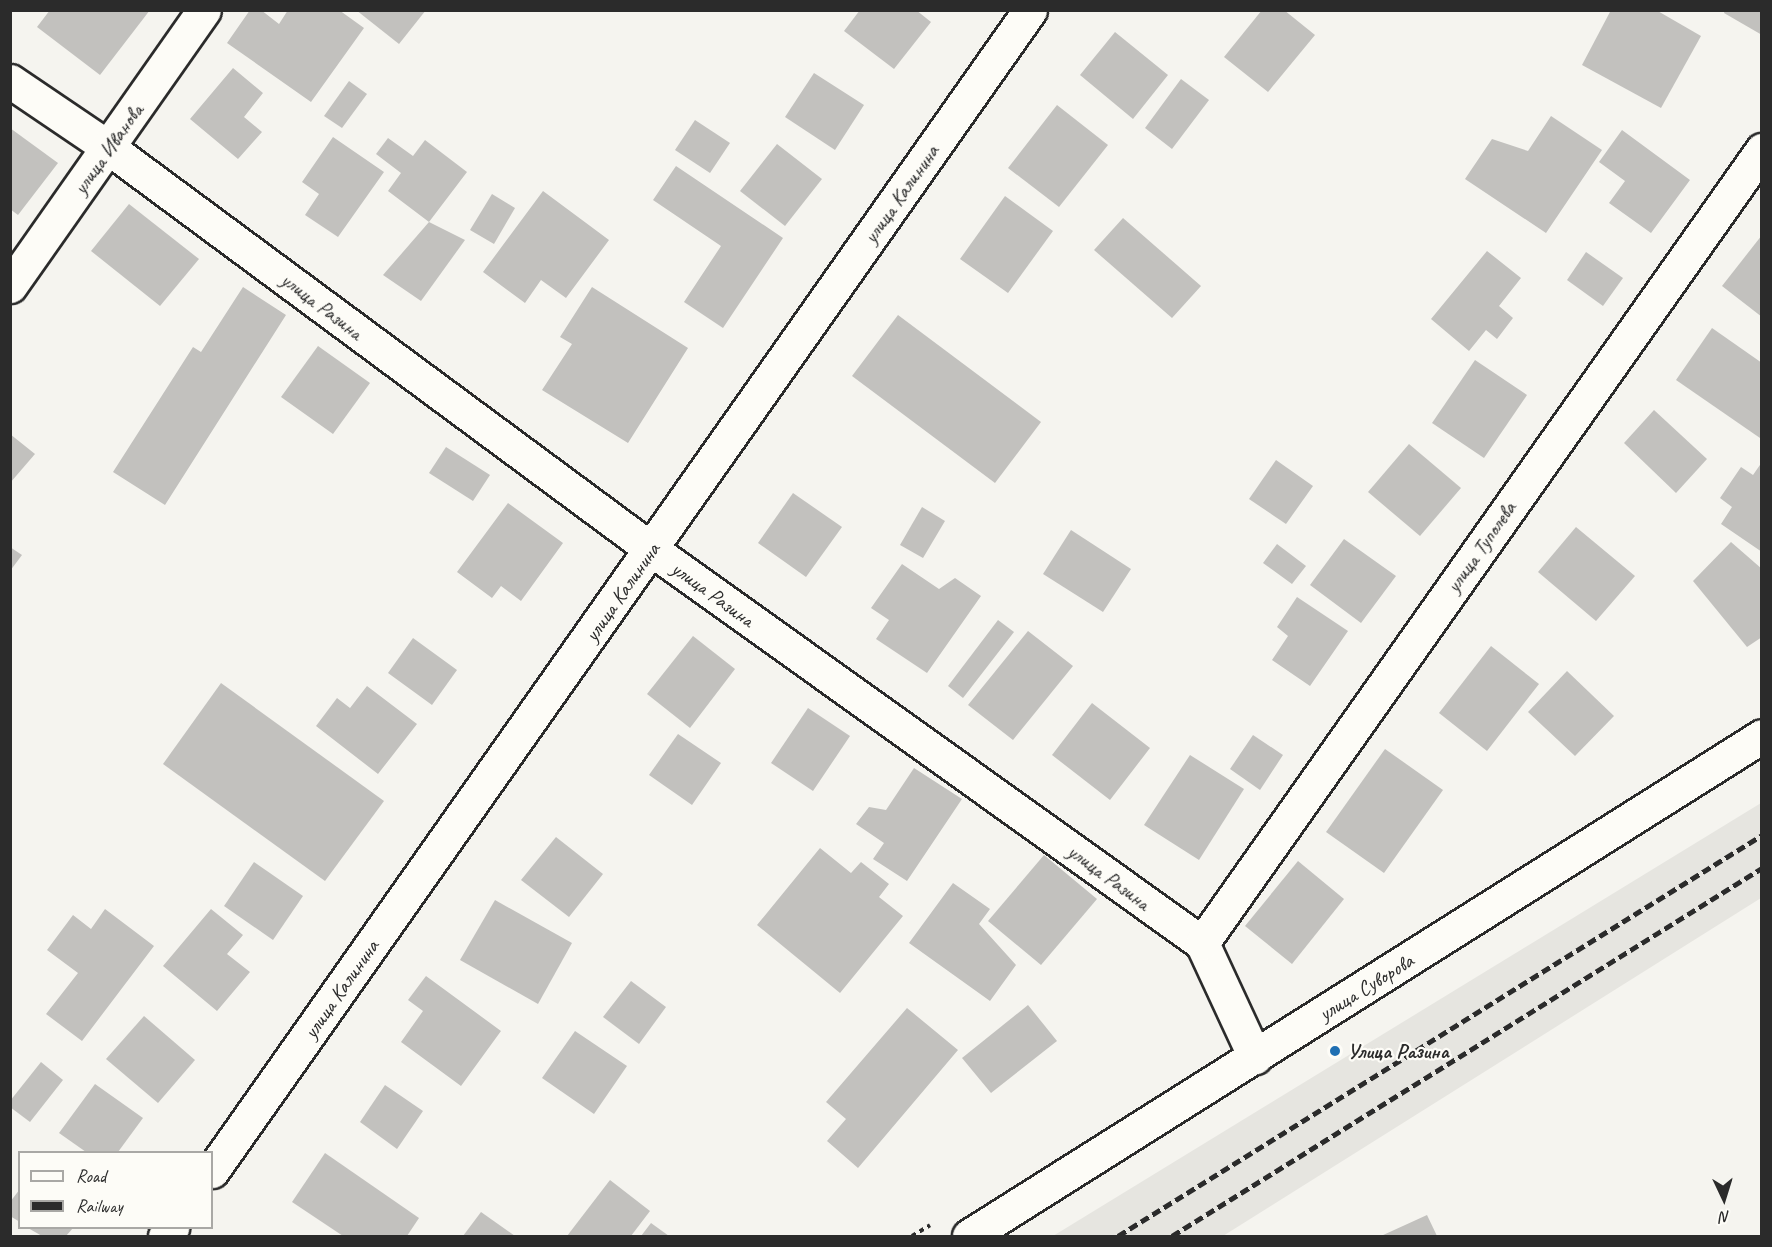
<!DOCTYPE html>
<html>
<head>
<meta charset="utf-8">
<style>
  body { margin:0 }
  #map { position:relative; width:1772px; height:1247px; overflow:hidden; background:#f5f4ef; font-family:Caveat,sans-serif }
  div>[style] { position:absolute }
  .built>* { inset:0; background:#e6e5e0 }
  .building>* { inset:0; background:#c2c1be }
  .path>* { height:4px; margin-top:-2px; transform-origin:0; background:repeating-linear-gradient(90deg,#2b2b2b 0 4.5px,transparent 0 9px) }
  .roads { filter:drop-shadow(2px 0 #2b2b2b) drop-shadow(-2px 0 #2b2b2b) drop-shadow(0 2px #2b2b2b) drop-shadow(0 -2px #2b2b2b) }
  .street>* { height:33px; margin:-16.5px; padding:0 16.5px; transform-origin:16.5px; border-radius:16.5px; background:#fdfcf7 }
  .secondary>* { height:33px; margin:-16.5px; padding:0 16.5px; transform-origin:16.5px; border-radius:16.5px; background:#fdfcf7 }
  .rail>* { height:4.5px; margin-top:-2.25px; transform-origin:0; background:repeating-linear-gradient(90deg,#2b2b2b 0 9px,transparent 0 13.5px) }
  .dots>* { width:16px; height:16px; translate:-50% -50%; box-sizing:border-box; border:3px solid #fdfcf7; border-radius:50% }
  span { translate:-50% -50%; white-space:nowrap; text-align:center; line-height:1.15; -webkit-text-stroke:4.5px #fdfcf7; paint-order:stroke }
  .street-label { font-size:21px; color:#2b2b2b }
  .poi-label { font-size:21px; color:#2b2b2b; font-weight:700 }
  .left { translate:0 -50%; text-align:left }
  .frame { position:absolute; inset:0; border:12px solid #2b2b2b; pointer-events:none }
  .legend { position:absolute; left:18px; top:1151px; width:195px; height:78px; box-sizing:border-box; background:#fdfcf7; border:2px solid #a9a8a5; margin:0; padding:8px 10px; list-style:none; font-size:18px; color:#2b2b2b }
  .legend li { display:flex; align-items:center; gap:12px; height:30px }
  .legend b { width:30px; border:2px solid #a9a8a5 }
  .north { position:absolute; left:1694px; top:1169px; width:60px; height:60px; -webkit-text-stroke:4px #fdfcf7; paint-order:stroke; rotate:176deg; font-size:16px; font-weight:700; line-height:24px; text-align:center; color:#2b2b2b }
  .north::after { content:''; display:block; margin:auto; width:21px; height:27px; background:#2b2b2b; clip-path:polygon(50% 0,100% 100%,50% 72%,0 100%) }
</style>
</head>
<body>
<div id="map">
  <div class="built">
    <i style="clip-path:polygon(1761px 803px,1761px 898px,1223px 1236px,1053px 1236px)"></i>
  </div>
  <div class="building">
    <i style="clip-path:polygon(50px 10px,150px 10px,100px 75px,37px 27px)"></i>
    <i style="clip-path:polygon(250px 10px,261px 10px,279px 24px,288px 10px,339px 10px,364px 28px,311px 102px,227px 43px)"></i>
    <i style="clip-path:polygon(356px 10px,426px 10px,399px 44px)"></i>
    <i style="clip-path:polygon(860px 10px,916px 10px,931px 22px,894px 69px,844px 31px)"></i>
    <i style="clip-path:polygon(1262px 10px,1284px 10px,1315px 35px,1268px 92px,1224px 57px)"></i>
    <i style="clip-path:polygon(1611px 10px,1656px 10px,1701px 36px,1661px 108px,1582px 65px)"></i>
    <i style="clip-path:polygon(1725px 10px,1762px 10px,1762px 35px,1724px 13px)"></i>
    <i style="clip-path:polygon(1115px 32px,1168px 75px,1133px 119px,1080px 75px)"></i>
    <i style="clip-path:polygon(233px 68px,263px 93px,244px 117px,262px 132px,238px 159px,190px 119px)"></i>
    <i style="clip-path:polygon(814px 73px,864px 105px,835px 150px,785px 117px)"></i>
    <i style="clip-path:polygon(1181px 79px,1209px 100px,1172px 149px,1145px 128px)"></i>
    <i style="clip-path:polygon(349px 81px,367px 94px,342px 128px,324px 116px)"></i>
    <i style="clip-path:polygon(1057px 105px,1108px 145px,1059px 207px,1008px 168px)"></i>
    <i style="clip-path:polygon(1551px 116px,1602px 150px,1546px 233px,1465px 179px,1492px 139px,1528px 151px)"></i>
    <i style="clip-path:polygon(695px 120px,730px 143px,710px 173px,675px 150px)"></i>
    <i style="clip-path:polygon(10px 128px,58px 163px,18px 215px,10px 209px)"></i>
    <i style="clip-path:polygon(1622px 130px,1690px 180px,1651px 233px,1609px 203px,1625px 181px,1599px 162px)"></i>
    <i style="clip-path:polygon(333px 137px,384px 172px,338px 237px,305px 215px,319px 194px,302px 182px)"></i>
    <i style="clip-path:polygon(388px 138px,413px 156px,425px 140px,467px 172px,429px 222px,388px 191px,401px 173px,376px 154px)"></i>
    <i style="clip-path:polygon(777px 144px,822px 179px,785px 226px,740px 191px)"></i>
    <i style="clip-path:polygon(676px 166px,783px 238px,723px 328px,684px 302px,721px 246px,653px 200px)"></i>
    <i style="clip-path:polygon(543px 191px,609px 240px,566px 298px,541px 280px,525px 303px,483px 272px)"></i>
    <i style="clip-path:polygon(492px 194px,515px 208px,494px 244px,470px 230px)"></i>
    <i style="clip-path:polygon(1005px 196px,1053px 231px,1008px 293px,960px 259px)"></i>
    <i style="clip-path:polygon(129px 204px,199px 259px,160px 306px,91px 251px)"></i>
    <i style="clip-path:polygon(1123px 218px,1201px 286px,1172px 318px,1094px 250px)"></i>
    <i style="clip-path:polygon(429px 222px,465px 240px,421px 301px,383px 275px)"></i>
    <i style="clip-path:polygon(1762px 235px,1762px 317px,1722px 286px)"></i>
    <i style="clip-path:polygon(1487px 251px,1521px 278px,1499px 306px,1513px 318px,1497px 339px,1486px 330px,1469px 351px,1431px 319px)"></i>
    <i style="clip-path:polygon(1586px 252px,1623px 278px,1603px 306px,1567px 280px)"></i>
    <i style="clip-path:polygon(243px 287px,286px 315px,165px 505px,113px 472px,193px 347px,201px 352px)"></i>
    <i style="clip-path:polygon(592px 287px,688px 348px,628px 443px,542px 390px,572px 344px,560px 337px)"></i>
    <i style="clip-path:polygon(898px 315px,1041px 422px,995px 483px,852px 376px)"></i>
    <i style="clip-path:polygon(1712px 328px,1762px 363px,1760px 438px,1676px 380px)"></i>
    <i style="clip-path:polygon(318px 346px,370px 383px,333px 434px,281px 397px)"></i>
    <i style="clip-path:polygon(1475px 360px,1527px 395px,1484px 458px,1432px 423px)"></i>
    <i style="clip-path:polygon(1654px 410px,1707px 459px,1676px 493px,1624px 443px)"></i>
    <i style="clip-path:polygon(10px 434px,35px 454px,10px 483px)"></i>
    <i style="clip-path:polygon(1409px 444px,1461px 488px,1420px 536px,1368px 492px)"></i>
    <i style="clip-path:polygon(446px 447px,490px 475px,473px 501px,429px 473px)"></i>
    <i style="clip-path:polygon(1276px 460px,1313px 486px,1286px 524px,1249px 499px)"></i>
    <i style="clip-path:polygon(1762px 462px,1762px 552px,1721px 524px,1732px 507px,1720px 498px,1741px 467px,1753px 475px)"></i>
    <i style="clip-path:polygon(793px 493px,842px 527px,806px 577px,758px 543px)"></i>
    <i style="clip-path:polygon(508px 503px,563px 543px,521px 601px,501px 586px,492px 598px,457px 572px)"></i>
    <i style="clip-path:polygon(922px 507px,945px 521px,923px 558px,900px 545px)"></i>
    <i style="clip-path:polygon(1576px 527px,1635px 576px,1596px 621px,1538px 572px)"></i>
    <i style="clip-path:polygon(1071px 530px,1131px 569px,1103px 612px,1043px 574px)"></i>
    <i style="clip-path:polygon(1344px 539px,1396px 576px,1361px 623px,1310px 585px)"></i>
    <i style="clip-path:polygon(1731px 542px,1762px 569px,1762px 637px,1747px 647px,1693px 581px)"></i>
    <i style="clip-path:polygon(1277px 544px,1306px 566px,1292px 584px,1263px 563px)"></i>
    <i style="clip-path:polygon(10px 547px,22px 555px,10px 571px)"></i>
    <i style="clip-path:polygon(902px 564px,939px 589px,955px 578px,981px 596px,927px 673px,876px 639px,889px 620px,871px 608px)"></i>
    <i style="clip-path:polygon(1297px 597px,1348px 631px,1310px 686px,1272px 660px,1288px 636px,1277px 627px)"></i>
    <i style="clip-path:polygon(998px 620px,1014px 632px,963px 698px,948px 686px)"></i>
    <i style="clip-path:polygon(1028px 631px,1073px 666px,1013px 740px,968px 705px)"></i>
    <i style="clip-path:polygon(693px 636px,735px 669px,690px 728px,647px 694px)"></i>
    <i style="clip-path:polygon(413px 638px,457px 670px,432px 705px,388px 673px)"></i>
    <i style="clip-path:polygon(1491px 646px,1539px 684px,1487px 751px,1439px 713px)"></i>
    <i style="clip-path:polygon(1567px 671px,1614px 716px,1575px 756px,1528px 712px)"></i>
    <i style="clip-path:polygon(221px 683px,384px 801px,325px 881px,163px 764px)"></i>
    <i style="clip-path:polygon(367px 686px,417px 724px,378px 774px,316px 726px,337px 698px,350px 708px)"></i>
    <i style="clip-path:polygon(1092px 703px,1150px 748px,1110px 800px,1052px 755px)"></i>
    <i style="clip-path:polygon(808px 708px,850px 736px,813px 791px,771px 763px)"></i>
    <i style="clip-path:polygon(678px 734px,721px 763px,692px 805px,649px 775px)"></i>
    <i style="clip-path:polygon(1253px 735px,1283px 755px,1260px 790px,1230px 769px)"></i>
    <i style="clip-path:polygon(1385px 749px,1443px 790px,1384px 873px,1326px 832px)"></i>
    <i style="clip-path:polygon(1190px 755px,1244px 789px,1199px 860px,1144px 825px)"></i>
    <i style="clip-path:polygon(914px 768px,962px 799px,907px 881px,873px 859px,884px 843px,856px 824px,869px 807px,886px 810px)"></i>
    <i style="clip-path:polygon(556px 837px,603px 874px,569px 917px,521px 880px)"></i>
    <i style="clip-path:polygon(820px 848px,851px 873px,861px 862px,889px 884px,879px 897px,903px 916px,840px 993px,757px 925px)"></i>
    <i style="clip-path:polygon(1044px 855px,1097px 899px,1041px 965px,988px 921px)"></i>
    <i style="clip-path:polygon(1298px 861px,1344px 899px,1292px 964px,1245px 926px)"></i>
    <i style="clip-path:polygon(254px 862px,303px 896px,273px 940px,224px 906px)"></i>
    <i style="clip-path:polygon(953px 883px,990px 909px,979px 924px,1016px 965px,990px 1001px,909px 943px)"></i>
    <i style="clip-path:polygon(495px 900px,572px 943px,538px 1004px,460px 960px)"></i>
    <i style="clip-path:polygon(105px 909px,154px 946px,82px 1041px,46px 1014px,78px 973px,47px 950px,73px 915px,91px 929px)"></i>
    <i style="clip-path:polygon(211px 909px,243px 935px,227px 954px,250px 972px,217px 1011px,163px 966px)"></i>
    <i style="clip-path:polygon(426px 976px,501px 1031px,461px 1086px,401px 1042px,423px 1011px,408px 1000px)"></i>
    <i style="clip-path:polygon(631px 981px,666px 1007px,639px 1044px,603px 1017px)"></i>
    <i style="clip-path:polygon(1028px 1005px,1057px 1041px,991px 1093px,962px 1058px)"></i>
    <i style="clip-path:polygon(907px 1008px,958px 1050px,858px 1168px,827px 1141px,846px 1119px,826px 1102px)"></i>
    <i style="clip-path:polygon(144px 1016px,195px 1060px,158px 1103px,106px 1059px)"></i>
    <i style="clip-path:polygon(575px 1031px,627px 1066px,594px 1114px,542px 1078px)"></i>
    <i style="clip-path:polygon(41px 1062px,63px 1080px,30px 1122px,10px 1107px,10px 1101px)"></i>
    <i style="clip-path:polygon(95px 1084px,143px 1118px,118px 1152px,86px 1152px,59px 1133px)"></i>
    <i style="clip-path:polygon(385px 1085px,423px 1111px,397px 1149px,360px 1122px)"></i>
    <i style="clip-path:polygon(325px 1153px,419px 1218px,407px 1236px,343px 1236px,292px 1202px)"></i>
    <i style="clip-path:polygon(610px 1180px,650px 1211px,631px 1236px,567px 1236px)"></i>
    <i style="clip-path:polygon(20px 1189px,20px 1222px,10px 1216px,10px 1202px)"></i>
    <i style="clip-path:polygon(481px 1212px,515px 1236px,463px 1236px)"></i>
    <i style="clip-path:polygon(1427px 1215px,1437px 1236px,1381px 1236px)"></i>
    <i style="clip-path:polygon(651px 1223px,669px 1236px,641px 1236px)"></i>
    <i style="clip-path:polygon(28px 1228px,73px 1228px,66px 1236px,42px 1236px)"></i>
  </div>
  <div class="path">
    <i style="left:912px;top:1236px;width:21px;rotate:-31deg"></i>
  </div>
  <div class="roads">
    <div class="street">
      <i style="left:10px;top:81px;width:120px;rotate:34.1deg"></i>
      <i style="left:109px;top:148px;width:674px;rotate:36.5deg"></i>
      <i style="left:651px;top:549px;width:677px;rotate:35.57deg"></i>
      <i style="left:1202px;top:943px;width:126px;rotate:65.1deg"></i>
      <i style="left:10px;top:286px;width:337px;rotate:-54.9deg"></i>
      <i style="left:1202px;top:943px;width:971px;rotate:-54.77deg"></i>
    </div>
    <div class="secondary">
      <i style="left:212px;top:1171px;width:1420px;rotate:-54.83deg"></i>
      <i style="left:165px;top:1236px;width:11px;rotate:-49deg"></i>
      <i style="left:969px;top:1236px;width:937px;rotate:-32.23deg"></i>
    </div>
  </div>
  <div class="rail">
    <i style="left:1118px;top:1236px;width:759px;rotate:-31.91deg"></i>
    <i style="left:1172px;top:1236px;width:695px;rotate:-31.95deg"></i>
  </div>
  <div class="dots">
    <i style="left:1335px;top:1051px;background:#1f6fb2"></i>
  </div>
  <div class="street-label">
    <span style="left:108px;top:149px;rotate:-55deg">улица Иванова</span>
    <span style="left:901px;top:194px;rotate:-55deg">улица Калинина</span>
    <span style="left:322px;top:306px;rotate:37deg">улица Разина</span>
    <span style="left:1481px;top:547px;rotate:-55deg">улица Туполева</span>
    <span style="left:622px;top:592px;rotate:-55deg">улица Калинина</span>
    <span style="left:713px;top:594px;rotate:36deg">улица Разина</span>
    <span style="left:1109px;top:877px;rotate:36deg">улица Разина</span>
    <span style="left:1366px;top:987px;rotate:-32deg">улица Суворова</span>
    <span style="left:341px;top:989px;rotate:-55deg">улица Калинина</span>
  </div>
  <div class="poi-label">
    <span class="left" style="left:1347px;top:1051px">Улица Разина</span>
  </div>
  <div class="frame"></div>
  <ul class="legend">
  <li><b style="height:8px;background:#fdfcf7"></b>Road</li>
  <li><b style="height:8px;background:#2b2b2b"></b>Railway</li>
  </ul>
  <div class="north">N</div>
</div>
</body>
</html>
